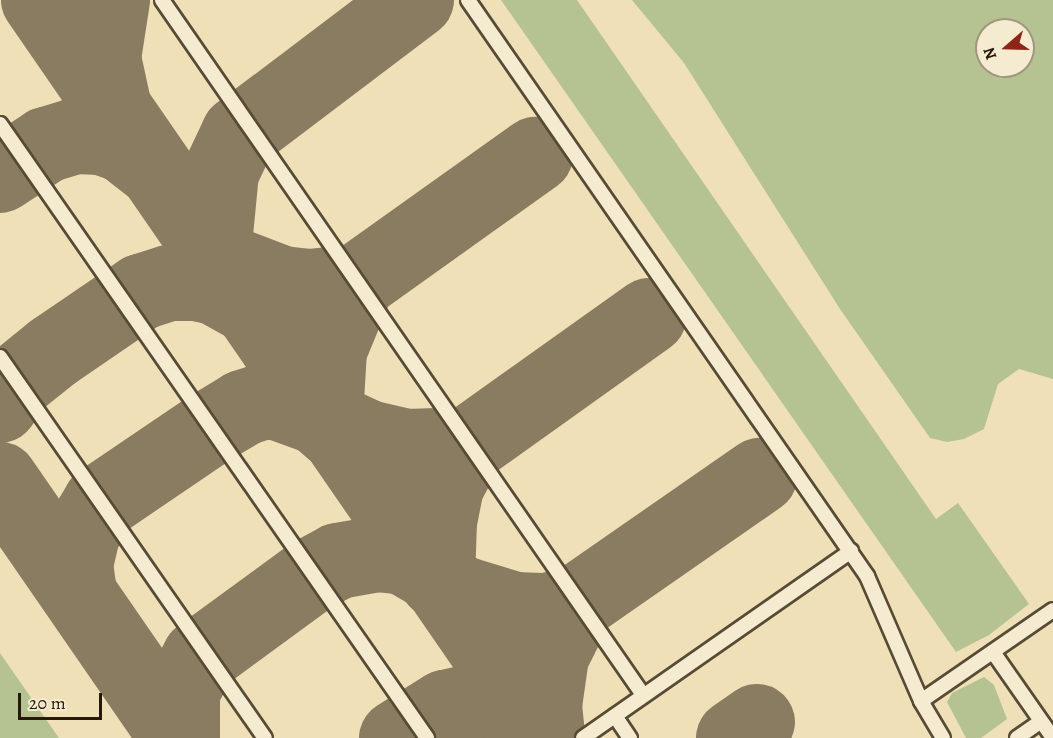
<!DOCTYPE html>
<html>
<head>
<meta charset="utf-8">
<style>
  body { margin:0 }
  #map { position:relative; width:1053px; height:738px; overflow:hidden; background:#f0e0b7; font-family:Alegreya,serif }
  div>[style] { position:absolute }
  .green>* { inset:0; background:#b5c392 }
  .taxiway>* { height:76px; margin:-38px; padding:0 38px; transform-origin:38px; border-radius:38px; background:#8a7c60 }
  .roads { filter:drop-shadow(2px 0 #574b35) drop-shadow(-2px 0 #574b35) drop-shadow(0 2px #574b35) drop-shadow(0 -2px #574b35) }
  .service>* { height:14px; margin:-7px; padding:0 7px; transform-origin:7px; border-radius:7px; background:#f5ebd0 }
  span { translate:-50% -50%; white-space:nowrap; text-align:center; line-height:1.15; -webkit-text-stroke:5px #f5ebd0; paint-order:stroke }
  .north { position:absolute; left:975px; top:18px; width:60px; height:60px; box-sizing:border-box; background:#f5ebd0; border:2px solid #a19781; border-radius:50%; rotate:250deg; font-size:16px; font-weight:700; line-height:24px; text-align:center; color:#24190a }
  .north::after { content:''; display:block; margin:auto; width:21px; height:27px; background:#8f2418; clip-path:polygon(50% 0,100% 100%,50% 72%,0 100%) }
  .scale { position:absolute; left:18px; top:693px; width:84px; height:27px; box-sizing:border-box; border:3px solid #24190a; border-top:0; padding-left:8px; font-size:18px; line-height:21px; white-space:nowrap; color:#24190a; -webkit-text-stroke:4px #f5ebd0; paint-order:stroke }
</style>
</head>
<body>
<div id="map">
  <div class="green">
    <i style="clip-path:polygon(501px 0,577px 0,936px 519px,958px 503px,1029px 604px,989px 635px,956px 652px)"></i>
    <i style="clip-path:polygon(evenodd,632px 0,1053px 0,1053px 379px,1019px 369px,998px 384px,984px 429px,964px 439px,947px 442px,930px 438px,840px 309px,684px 63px,632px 0,987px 30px,1023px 30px,1023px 66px,987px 66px,987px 30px)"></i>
    <i style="clip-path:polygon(0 653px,59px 738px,0 738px)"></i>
    <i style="clip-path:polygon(984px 677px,994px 685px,1007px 719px,981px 738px,966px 738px,947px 702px,952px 693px)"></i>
  </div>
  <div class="taxiway">
    <i style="left:39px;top:0;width:897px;rotate:55.41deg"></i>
    <i style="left:112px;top:0;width:59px;rotate:98.8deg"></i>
    <i style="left:103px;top:58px;width:52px;rotate:77.8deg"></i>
    <i style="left:416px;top:0;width:222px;rotate:142.9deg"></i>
    <i style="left:239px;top:134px;width:42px;rotate:115.3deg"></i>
    <i style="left:221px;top:172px;width:62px;rotate:95.5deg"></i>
    <i style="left:215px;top:234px;width:25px;rotate:85deg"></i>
    <i style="left:217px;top:259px;width:70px;rotate:21deg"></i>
    <i style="left:282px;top:284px;width:28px;rotate:6deg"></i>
    <i style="left:310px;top:287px;width:47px;rotate:-6.1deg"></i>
    <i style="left:357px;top:282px;width:219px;rotate:-35.5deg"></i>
    <i style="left:0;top:175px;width:55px;rotate:-33.1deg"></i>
    <i style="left:46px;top:145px;width:30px;rotate:-17deg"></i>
    <i style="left:75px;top:136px;width:27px;rotate:2deg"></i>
    <i style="left:102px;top:137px;width:23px;rotate:20deg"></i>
    <i style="left:124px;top:145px;width:39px;rotate:38deg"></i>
    <i style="left:357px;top:282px;width:74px;rotate:112.4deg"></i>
    <i style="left:329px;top:350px;width:68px;rotate:93.4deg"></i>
    <i style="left:325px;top:418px;width:47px;rotate:24.9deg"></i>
    <i style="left:368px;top:438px;width:40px;rotate:13deg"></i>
    <i style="left:407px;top:447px;width:61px;rotate:-1.9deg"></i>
    <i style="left:468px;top:445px;width:47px;rotate:118.2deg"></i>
    <i style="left:446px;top:486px;width:36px;rotate:101deg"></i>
    <i style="left:439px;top:521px;width:59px;rotate:91.9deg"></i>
    <i style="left:437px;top:580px;width:29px;rotate:29deg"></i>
    <i style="left:462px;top:594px;width:55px;rotate:16.8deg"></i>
    <i style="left:515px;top:610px;width:32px;rotate:2deg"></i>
    <i style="left:547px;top:611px;width:32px;rotate:-16deg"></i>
    <i style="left:578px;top:602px;width:60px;rotate:116.6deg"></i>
    <i style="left:551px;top:656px;width:50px;rotate:98deg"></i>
    <i style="left:544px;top:706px;width:31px;rotate:84deg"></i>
    <i style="left:0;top:405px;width:29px;rotate:-55deg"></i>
    <i style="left:17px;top:381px;width:46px;rotate:-38.9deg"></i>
    <i style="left:53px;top:352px;width:107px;rotate:-34.3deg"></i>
    <i style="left:141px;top:292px;width:29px;rotate:-18deg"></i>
    <i style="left:169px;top:283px;width:27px"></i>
    <i style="left:196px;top:283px;width:19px;rotate:12deg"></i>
    <i style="left:215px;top:287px;width:38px;rotate:29deg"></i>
    <i style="left:468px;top:445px;width:222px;rotate:-35.5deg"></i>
    <i style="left:0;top:480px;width:313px;rotate:55.4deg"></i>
    <i style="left:79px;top:593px;width:28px;rotate:-98deg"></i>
    <i style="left:75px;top:565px;width:32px;rotate:-77deg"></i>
    <i style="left:82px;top:534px;width:37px;rotate:-59deg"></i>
    <i style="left:101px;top:502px;width:132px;rotate:-34.2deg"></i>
    <i style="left:210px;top:428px;width:39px;rotate:-31deg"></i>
    <i style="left:243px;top:408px;width:19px;rotate:-18deg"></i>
    <i style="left:261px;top:402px;width:16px"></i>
    <i style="left:277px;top:402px;width:44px;rotate:20.1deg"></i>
    <i style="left:318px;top:417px;width:21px;rotate:41deg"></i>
    <i style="left:578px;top:602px;width:221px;rotate:-34.8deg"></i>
    <i style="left:182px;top:738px;width:47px;rotate:-90deg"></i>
    <i style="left:182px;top:691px;width:38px;rotate:-62deg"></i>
    <i style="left:200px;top:657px;width:139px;rotate:-36.2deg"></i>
    <i style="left:312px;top:575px;width:30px;rotate:-28deg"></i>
    <i style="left:338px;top:561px;width:40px;rotate:-10deg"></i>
    <i style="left:377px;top:554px;width:27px;rotate:6deg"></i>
    <i style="left:404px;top:557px;width:34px;rotate:30deg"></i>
    <i style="left:397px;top:738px;width:57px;rotate:-32deg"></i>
    <i style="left:445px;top:708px;width:27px;rotate:-13deg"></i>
    <i style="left:471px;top:702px;width:39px;rotate:10deg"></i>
    <i style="left:509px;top:709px;width:47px;rotate:36.4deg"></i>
    <i style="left:734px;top:738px;width:28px;rotate:-35deg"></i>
  </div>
  <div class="roads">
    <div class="service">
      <i style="left:162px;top:0;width:845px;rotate:55.31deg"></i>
      <i style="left:468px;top:0;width:701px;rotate:55.29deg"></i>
      <i style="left:867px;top:576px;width:136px;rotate:66.6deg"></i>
      <i style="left:921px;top:701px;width:43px;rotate:59.3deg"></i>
      <i style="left:0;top:124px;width:748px;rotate:55.18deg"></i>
      <i style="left:0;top:357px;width:464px;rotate:55.2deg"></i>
      <i style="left:993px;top:652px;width:105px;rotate:55.1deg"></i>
      <i style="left:921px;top:701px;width:160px;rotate:-34.6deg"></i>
      <i style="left:615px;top:716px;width:27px;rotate:56deg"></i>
      <i style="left:583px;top:738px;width:327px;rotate:-34.9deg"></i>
      <i style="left:1017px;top:738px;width:29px;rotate:-35deg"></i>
    </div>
  </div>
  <div class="north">N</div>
  <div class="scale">20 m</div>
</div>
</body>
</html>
